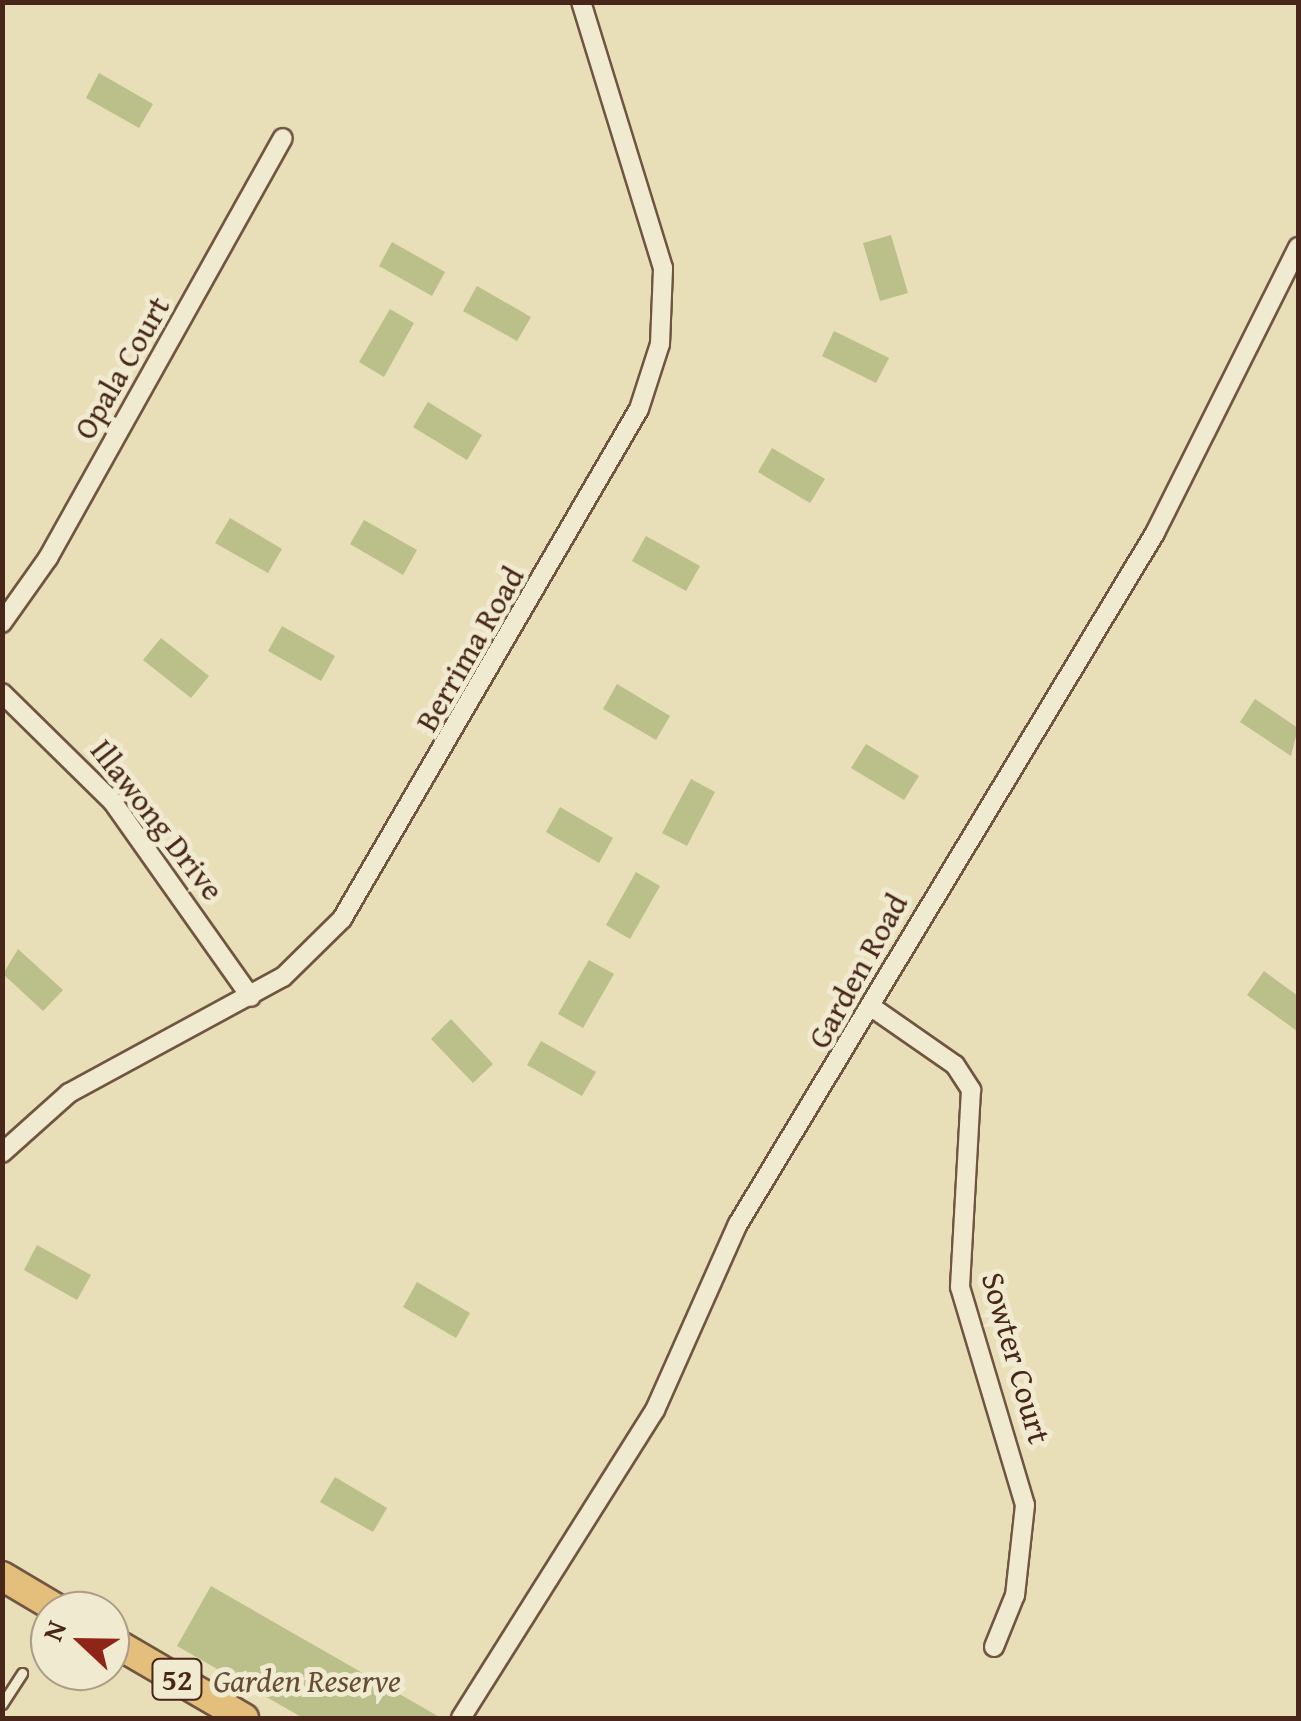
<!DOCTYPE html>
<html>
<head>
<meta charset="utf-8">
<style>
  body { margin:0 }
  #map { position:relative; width:1301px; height:1721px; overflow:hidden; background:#e8deb7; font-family:"Gentium Book Plus",serif }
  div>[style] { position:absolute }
  .green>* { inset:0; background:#bbc08a }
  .path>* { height:2.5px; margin-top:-1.25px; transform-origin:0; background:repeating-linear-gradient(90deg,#48271a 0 8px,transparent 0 13px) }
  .roads { filter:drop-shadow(2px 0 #705541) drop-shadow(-2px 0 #705541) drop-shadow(0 2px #705541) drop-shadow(0 -2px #705541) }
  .service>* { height:9px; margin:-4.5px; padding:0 4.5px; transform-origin:4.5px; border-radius:4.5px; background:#f0ead0 }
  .minor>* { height:18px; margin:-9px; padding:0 9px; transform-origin:9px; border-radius:9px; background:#f0ead0 }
  .primary>* { height:28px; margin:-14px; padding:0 14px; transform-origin:14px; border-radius:14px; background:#e4bf7c }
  span { translate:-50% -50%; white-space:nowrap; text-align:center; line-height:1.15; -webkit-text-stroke:10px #f0ead0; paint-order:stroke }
  .shield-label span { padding:2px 8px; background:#f0ead0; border:2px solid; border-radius:8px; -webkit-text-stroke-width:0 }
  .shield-label { font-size:30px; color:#48271a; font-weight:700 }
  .street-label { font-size:32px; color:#48271a }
  .park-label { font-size:32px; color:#654d36; font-style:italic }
  .frame { position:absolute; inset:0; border:5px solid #48271a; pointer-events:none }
  .north { position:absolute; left:30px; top:1591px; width:100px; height:100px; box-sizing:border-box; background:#f0ead0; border:2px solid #ad9c87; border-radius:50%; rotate:292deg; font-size:28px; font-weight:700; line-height:40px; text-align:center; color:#48271a }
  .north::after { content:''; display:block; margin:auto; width:35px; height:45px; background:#8f2418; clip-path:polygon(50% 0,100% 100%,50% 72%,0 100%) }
</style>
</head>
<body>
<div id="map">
  <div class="green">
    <i style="clip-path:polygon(99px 73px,153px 104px,139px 128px,86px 98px)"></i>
    <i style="clip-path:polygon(891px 235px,908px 293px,880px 301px,863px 243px)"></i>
    <i style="clip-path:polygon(392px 242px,445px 272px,432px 296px,379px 266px)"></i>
    <i style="clip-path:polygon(477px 286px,531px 317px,517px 341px,463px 311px)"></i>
    <i style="clip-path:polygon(390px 309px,414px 323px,384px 377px,359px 362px)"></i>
    <i style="clip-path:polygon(834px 331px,889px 358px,876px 383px,822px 356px)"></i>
    <i style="clip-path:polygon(428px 402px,482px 435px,467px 460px,413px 427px)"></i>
    <i style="clip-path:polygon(772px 448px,825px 479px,810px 503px,758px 472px)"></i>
    <i style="clip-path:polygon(230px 518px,282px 549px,268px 573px,215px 543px)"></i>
    <i style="clip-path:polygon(364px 520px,417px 550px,403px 575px,350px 544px)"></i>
    <i style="clip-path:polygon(646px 536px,700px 566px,686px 591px,632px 561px)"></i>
    <i style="clip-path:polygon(282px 626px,335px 656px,321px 681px,268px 651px)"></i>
    <i style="clip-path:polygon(161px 638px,209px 676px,191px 698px,143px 660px)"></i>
    <i style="clip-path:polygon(617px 684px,670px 716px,656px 740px,603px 709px)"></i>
    <i style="clip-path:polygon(1255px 699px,1298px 728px,1291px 756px,1240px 722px)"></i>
    <i style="clip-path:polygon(866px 744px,919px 776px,904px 800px,851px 768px)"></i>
    <i style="clip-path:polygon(691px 779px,715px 792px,687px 846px,662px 833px)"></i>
    <i style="clip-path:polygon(560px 807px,613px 838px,599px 863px,546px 832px)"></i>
    <i style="clip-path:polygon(636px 872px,660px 886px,630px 939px,606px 925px)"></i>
    <i style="clip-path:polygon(18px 949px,63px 990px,43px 1011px,3px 974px)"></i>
    <i style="clip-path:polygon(589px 960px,614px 974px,583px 1028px,558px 1014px)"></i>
    <i style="clip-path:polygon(1264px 971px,1298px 996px,1297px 1031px,1247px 995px)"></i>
    <i style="clip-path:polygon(451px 1019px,493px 1064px,473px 1083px,431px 1039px)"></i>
    <i style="clip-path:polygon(541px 1041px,596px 1072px,582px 1096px,527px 1065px)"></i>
    <i style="clip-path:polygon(37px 1245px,91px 1275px,77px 1300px,24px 1270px)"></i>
    <i style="clip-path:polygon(417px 1282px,470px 1313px,456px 1338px,403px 1307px)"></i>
    <i style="clip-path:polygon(335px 1477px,387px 1508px,373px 1532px,320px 1502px)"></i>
    <i style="clip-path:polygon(211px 1586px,436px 1715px,434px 1718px,303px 1718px,177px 1646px)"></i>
  </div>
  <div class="path">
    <i style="left:404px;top:1718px;width:38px;rotate:-2deg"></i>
  </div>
  <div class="roads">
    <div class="service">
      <i style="left:2px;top:1704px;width:37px;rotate:-57deg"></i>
    </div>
    <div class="minor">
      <i style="left:2px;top:623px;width:80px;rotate:-54.7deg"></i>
      <i style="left:48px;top:558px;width:481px;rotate:-60.8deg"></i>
      <i style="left:2px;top:693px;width:154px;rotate:44.5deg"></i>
      <i style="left:112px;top:801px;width:240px;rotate:54.7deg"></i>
      <i style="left:873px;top:1008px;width:100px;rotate:34.8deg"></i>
      <i style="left:955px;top:1065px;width:30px;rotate:57deg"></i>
      <i style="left:971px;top:1090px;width:197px;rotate:93.2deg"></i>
      <i style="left:960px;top:1287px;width:227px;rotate:73.4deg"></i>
      <i style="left:1025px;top:1505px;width:91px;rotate:96.3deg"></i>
      <i style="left:1015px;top:1595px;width:56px;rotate:112deg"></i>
      <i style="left:2px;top:1153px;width:90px;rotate:-41.8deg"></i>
      <i style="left:69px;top:1093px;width:243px;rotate:-28.5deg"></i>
      <i style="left:283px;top:977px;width:83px;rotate:-44.5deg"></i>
      <i style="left:342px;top:919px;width:590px;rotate:-59.79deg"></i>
      <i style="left:639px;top:409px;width:68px;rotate:-72.1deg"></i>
      <i style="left:660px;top:344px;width:76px;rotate:-87.7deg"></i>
      <i style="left:663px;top:268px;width:278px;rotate:-107.1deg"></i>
      <i style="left:461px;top:1718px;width:364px;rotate:-57.8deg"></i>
      <i style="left:655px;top:1410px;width:204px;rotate:-66deg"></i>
      <i style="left:738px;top:1224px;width:807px;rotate:-58.89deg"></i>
      <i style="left:1155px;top:533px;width:320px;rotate:-63.4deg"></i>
    </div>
    <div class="primary">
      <i style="left:2px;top:1576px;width:69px;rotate:30.7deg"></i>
      <i style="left:110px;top:1640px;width:155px;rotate:30.2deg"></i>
    </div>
  </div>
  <div class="shield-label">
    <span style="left:177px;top:1679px">52</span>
  </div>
  <div class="street-label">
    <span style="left:122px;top:368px;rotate:-60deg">Opala Court</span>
    <span style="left:470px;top:649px;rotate:-60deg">Berrima Road</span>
    <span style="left:157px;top:820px;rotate:52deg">Illawong Drive</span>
    <span style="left:858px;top:971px;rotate:-61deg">Garden Road</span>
    <span style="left:1016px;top:1358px;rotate:74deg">Sowter Court</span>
  </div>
  <div class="park-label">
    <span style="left:307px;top:1681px">Garden Reserve</span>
  </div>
  <div class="frame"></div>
  <div class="north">N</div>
</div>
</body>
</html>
